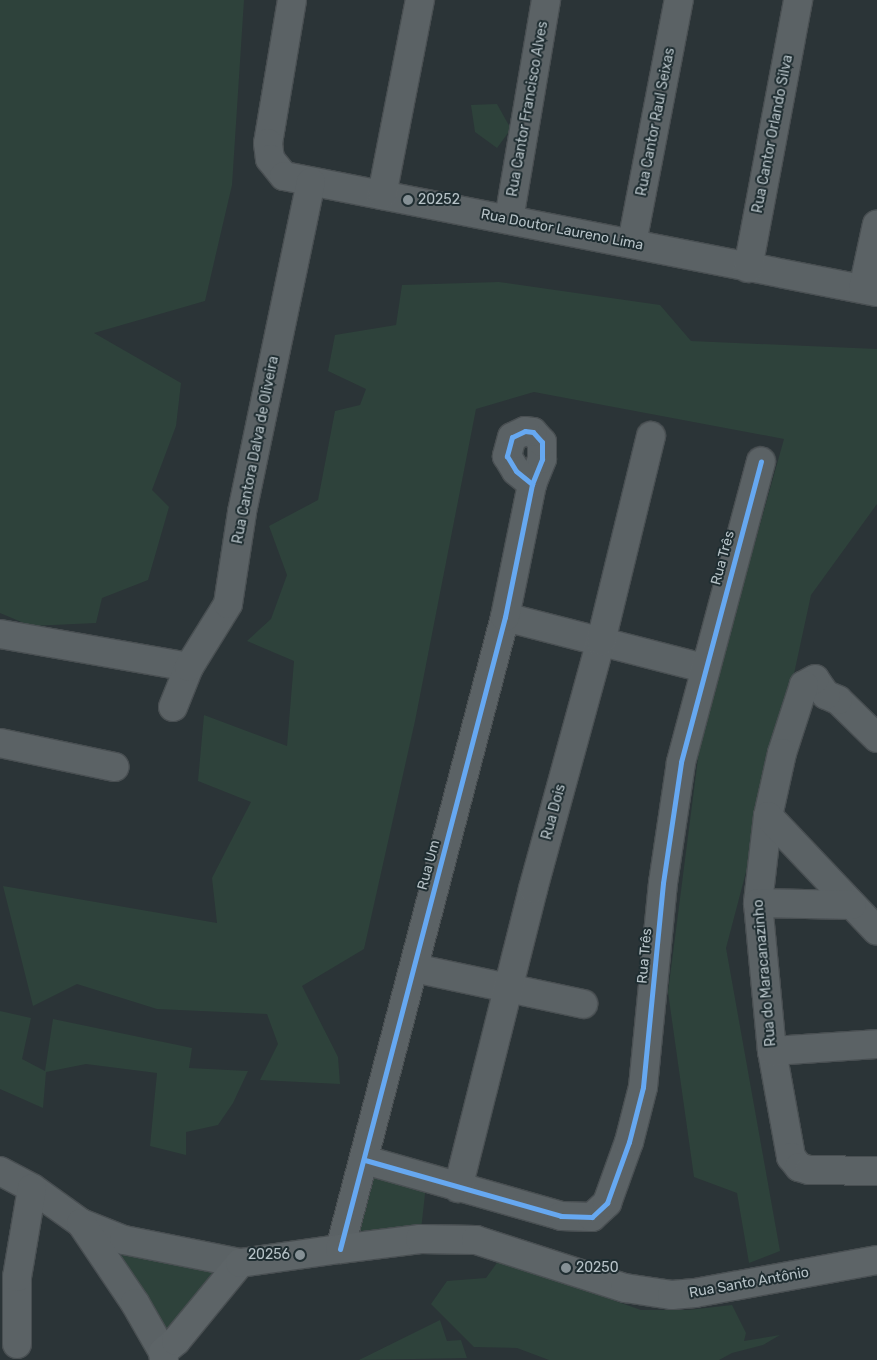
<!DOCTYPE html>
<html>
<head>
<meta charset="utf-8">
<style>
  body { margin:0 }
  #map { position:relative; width:877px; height:1360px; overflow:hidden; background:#2b3437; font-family:Rubik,sans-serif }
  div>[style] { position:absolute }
  .green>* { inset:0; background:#2e423b }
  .roads { filter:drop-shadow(1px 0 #494f52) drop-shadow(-1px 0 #494f52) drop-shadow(0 1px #494f52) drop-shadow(0 -1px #494f52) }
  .minor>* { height:28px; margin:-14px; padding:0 14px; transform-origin:14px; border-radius:14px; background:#5b6265 }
  .major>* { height:28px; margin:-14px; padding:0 14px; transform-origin:14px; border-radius:14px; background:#5d6467 }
  .cycleway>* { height:5px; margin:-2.5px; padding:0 2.5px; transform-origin:2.5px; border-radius:2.5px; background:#66a8f1 }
  .dots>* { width:14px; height:14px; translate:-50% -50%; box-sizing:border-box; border:2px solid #1f2d31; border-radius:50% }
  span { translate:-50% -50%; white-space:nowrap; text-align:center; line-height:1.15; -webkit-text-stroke:4px #1f2d31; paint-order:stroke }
  .street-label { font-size:14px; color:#b6c2c7 }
  .poi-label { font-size:14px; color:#b6c2c7 }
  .left { translate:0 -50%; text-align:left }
  .right { translate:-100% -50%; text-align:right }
</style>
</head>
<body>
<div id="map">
  <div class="green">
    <i style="clip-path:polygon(0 0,244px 0,232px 185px,205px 301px,94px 333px,181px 383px,176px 426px,152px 490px,169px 507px,148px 580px,102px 598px,96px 623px,31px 626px,0 613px)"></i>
    <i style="clip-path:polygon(497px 104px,511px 129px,497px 148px,475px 132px,471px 105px)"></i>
    <i style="clip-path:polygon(499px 282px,660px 305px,691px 341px,877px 349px,877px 504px,811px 595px,775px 762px,726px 948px,780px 1251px,749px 1263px,737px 1193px,694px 1177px,668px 992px,701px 735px,784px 439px,534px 392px,476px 409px,415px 721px,364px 949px,302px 986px,338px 1057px,340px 1084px,260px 1080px,278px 1044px,267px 1014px,157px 1009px,77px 984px,33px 1006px,3px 886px,217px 923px,212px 878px,251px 802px,198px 781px,204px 715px,287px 746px,294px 661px,247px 641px,271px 619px,287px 575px,269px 526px,318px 500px,335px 411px,360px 405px,366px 389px,328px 371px,335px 335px,396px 325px,402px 285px)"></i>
    <i style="clip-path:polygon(0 1011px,31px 1018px,22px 1059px,45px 1071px,53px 1019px,192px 1048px,189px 1068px,248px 1071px,233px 1103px,218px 1125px,186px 1132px,186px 1155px,150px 1146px,157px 1073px,86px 1064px,46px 1072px,43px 1108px,0 1089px)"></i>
    <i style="clip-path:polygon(376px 1168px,426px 1185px,421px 1230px,351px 1231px)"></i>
    <i style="clip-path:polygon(82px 1230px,238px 1266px,164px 1349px)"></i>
    <i style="clip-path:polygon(499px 1260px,641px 1310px,688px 1310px,732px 1305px,746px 1333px,744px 1341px,780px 1335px,763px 1345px,732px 1353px,719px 1360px,549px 1360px,517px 1348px,474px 1347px,431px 1304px,447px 1281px,486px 1278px)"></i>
    <i style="clip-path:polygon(440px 1320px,447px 1341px,461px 1340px,467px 1358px,359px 1360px)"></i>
  </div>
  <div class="roads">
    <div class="minor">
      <i style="left:292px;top:0;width:145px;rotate:99.5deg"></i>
      <i style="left:268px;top:143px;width:16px;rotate:83deg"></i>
      <i style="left:270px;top:159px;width:22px;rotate:51deg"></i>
      <i style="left:284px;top:176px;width:604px;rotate:11.07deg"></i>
      <i style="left:382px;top:195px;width:199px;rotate:-79deg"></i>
      <i style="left:509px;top:219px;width:222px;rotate:-80.4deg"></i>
      <i style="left:632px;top:243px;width:248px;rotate:-79.1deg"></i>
      <i style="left:748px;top:268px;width:273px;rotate:-79.4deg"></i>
      <i style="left:863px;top:289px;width:66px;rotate:-77.8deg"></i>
      <i style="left:505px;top:617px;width:205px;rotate:14.4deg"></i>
      <i style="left:0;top:634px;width:192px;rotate:9.9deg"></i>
      <i style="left:173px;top:707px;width:43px;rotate:-68.2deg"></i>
      <i style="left:189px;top:667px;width:74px;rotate:-58.2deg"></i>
      <i style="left:228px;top:604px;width:93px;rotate:-81.3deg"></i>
      <i style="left:242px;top:512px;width:337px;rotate:-78.2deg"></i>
      <i style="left:877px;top:738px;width:54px;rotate:-135.7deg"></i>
      <i style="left:838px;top:700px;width:13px;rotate:-157deg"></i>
      <i style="left:826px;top:695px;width:19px;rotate:-125deg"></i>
      <i style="left:815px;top:679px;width:13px;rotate:151deg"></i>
      <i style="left:804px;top:685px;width:71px;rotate:107.9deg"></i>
      <i style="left:782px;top:753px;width:65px;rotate:102.5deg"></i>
      <i style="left:768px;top:816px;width:88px;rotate:96.6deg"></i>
      <i style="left:758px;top:903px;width:149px;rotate:84.6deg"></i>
      <i style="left:772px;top:1051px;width:108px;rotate:79.8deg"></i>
      <i style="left:791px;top:1157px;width:13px;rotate:51deg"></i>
      <i style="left:799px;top:1167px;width:10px;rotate:17deg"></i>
      <i style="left:809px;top:1170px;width:68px;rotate:0.8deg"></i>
      <i style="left:0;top:743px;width:117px;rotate:11.8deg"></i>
      <i style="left:768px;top:816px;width:158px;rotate:46.5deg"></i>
      <i style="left:758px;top:903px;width:94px;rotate:1.2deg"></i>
      <i style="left:414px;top:968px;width:173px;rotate:12deg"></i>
      <i style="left:772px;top:1051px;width:105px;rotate:-3.8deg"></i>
      <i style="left:365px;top:1160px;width:204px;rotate:15.9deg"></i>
      <i style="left:561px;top:1216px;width:31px;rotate:2deg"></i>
      <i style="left:592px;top:1217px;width:21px;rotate:-43deg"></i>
      <i style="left:607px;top:1203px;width:65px;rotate:-70.2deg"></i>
      <i style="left:629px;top:1142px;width:57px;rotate:-75.7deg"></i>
      <i style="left:643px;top:1087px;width:205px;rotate:-84.4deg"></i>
      <i style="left:663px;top:883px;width:122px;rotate:-81.5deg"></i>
      <i style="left:681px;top:762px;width:311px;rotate:-75.1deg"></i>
      <i style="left:0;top:1171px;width:36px;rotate:28deg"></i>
      <i style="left:32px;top:1188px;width:60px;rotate:35.5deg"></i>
      <i style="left:81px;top:1223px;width:46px;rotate:21.6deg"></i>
      <i style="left:124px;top:1240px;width:118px;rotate:11.2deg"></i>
      <i style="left:458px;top:1188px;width:308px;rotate:-75.9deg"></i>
      <i style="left:533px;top:889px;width:257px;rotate:-74.7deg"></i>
      <i style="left:601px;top:641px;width:211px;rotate:-76.3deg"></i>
      <i style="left:81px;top:1223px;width:97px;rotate:56deg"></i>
      <i style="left:135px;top:1303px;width:56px;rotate:60.3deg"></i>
      <i style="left:340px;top:1249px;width:653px;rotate:-75.37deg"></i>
      <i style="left:505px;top:617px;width:136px;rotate:-78.5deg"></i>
      <i style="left:532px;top:484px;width:27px;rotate:-68deg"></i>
      <i style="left:542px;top:459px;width:17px;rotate:-90deg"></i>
      <i style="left:542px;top:442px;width:13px;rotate:-132deg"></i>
      <i style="left:533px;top:432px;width:8px;rotate:-173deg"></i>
      <i style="left:525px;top:431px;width:14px;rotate:155deg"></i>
      <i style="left:512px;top:437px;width:20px;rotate:105deg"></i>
      <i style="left:507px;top:456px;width:17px;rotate:59deg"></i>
      <i style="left:516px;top:471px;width:21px;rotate:39deg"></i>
      <i style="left:17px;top:1344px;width:67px;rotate:-90deg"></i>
      <i style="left:17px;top:1277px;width:90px;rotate:-80.4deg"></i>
    </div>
    <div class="major">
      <i style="left:164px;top:1360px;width:8px;rotate:-97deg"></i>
      <i style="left:163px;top:1352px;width:17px;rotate:-40deg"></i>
      <i style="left:176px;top:1341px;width:101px;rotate:-50.6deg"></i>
      <i style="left:240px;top:1263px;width:101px;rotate:-8deg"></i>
      <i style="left:340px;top:1249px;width:81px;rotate:-7.1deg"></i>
      <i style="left:420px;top:1239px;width:56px;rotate:1deg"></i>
      <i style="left:476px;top:1240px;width:157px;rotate:17.9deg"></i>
      <i style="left:625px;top:1288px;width:48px;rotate:8.5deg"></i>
      <i style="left:672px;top:1295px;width:23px;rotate:-5deg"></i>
      <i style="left:695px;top:1293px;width:185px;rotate:-10.3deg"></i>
    </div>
  </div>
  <div class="cycleway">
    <i style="left:365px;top:1160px;width:204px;rotate:15.9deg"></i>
    <i style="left:561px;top:1216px;width:31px;rotate:2deg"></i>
    <i style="left:592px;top:1217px;width:21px;rotate:-43deg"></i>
    <i style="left:607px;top:1203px;width:65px;rotate:-70.2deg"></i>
    <i style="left:629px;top:1142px;width:57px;rotate:-75.7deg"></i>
    <i style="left:643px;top:1087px;width:205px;rotate:-84.4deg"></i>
    <i style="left:663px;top:883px;width:122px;rotate:-81.5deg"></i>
    <i style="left:681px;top:762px;width:311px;rotate:-75.1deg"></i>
    <i style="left:340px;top:1249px;width:653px;rotate:-75.37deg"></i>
    <i style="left:505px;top:617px;width:136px;rotate:-78.5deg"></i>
    <i style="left:532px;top:484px;width:27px;rotate:-68deg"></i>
    <i style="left:542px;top:459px;width:17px;rotate:-90deg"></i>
    <i style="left:542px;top:442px;width:13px;rotate:-132deg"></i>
    <i style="left:533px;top:432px;width:8px;rotate:-173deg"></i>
    <i style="left:525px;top:431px;width:14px;rotate:155deg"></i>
    <i style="left:512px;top:437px;width:20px;rotate:105deg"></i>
    <i style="left:507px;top:456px;width:17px;rotate:59deg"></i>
    <i style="left:516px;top:471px;width:21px;rotate:39deg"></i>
  </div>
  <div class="dots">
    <i style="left:408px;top:200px;background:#859095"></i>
    <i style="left:300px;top:1255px;background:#859095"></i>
    <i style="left:566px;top:1268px;background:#859095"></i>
  </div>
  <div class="street-label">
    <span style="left:528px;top:109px;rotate:-80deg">Rua Cantor Francisco Alves</span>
    <span style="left:656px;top:122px;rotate:-79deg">Rua Cantor Raul Seixas</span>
    <span style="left:773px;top:134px;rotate:-79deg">Rua Cantor Orlando Silva</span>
    <span style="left:562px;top:230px;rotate:11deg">Rua Doutor Laureno Lima</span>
    <span style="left:256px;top:450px;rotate:-79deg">Rua Cantora Dalva de Oliveira</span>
    <span style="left:723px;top:558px;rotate:-75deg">Rua Três</span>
    <span style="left:554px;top:812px;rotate:-75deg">Rua Dois</span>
    <span style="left:429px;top:865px;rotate:-75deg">Rua Um</span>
    <span style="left:645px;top:956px;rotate:-85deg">Rua Três</span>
    <span style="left:765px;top:973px;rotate:-95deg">Rua do Maracanazinho</span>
    <span style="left:749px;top:1283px;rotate:-10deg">Rua Santo Antônio</span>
  </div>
  <div class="poi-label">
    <span class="left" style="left:418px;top:200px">20252</span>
    <span class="right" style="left:290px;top:1255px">20256</span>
    <span class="left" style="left:576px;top:1268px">20250</span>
  </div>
</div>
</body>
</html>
